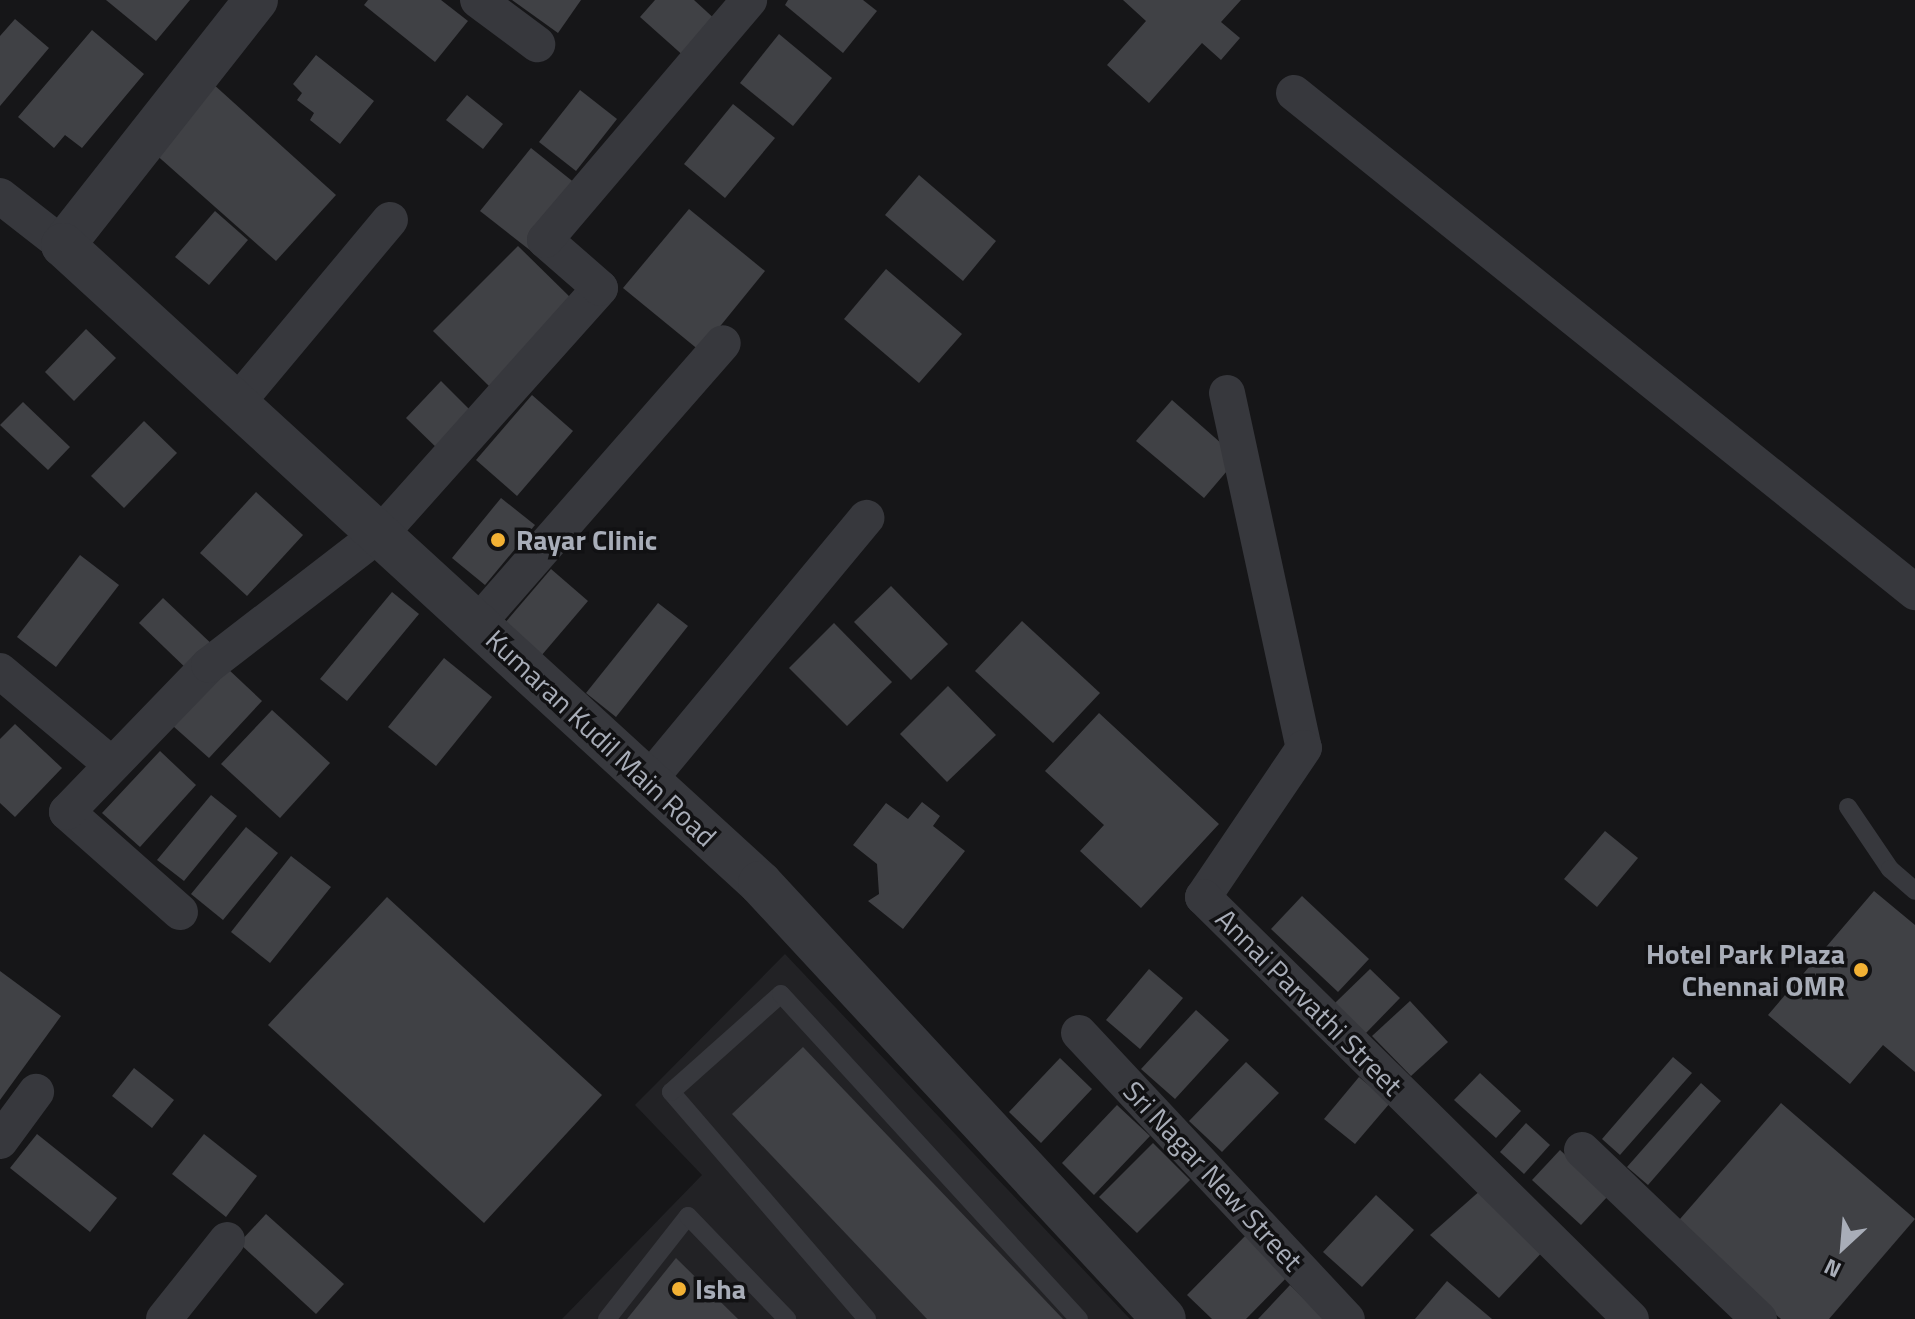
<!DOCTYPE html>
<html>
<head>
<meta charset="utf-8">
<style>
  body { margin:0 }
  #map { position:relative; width:1915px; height:1319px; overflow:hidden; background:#161618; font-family:"Titillium Web",sans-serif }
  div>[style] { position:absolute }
  .built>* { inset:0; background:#222225 }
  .building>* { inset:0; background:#404145 }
  .service>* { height:18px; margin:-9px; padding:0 9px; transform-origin:9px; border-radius:9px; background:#37383d }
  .minor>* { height:36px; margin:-18px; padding:0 18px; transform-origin:18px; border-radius:18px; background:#37383d }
  .tertiary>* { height:44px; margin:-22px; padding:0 22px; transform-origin:22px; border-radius:22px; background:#37383d }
  .dots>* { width:22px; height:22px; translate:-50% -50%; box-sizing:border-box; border:4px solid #111113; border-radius:50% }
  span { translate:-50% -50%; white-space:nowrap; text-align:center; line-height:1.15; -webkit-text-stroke:7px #111113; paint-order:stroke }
  .poi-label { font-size:28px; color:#a8adb8; font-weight:700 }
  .left { translate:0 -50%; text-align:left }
  .right { translate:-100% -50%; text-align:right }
  .street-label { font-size:28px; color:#a8adb8 }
  .north { position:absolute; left:1803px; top:1207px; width:80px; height:80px; -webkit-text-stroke:6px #111113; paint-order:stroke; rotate:206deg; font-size:22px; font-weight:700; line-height:32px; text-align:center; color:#a8adb8 }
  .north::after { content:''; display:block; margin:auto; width:28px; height:36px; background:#a8adb8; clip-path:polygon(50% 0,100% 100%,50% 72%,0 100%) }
</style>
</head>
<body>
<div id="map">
  <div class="built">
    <i style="clip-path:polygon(785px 954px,1130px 1319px,562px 1319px,702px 1175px,635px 1105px)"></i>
  </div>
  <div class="building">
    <i style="clip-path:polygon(106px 0,190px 0,156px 41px)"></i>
    <i style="clip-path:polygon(368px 0,441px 0,468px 21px,435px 62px,364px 5px)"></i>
    <i style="clip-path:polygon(512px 0,581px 0,558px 33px)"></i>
    <i style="clip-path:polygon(655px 0,694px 0,718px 22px,686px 58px,640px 17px)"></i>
    <i style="clip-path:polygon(788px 0,863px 0,877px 11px,843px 53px,785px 5px)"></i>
    <i style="clip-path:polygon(1123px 0,1241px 0,1221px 22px,1240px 38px,1221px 60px,1202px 43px,1149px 103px,1107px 65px,1146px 21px)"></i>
    <i style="clip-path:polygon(15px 19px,49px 48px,0 106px,0 36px)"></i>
    <i style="clip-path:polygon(92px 30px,144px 74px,82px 148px,65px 135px,54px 148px,18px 117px)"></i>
    <i style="clip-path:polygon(779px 34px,832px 78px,793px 126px,740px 83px)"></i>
    <i style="clip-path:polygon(316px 55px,374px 101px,340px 144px,310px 120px,314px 113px,297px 100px,302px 93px,293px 84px)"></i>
    <i style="clip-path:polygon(212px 83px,336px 195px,276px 261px,153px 152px)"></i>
    <i style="clip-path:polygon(580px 90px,617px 119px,576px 171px,539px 142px)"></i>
    <i style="clip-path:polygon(467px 95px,503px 124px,483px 149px,446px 120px)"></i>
    <i style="clip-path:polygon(733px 104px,775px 138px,725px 198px,684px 164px)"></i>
    <i style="clip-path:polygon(531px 148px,581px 188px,531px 251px,480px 211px)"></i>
    <i style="clip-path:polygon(919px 175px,996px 241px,963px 281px,885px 215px)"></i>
    <i style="clip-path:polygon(689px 209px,765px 271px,700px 351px,623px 288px)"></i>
    <i style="clip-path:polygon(215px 211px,248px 240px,209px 285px,175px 257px)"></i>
    <i style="clip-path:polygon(518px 246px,574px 301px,489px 386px,433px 331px)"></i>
    <i style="clip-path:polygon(886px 269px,962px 334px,919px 383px,844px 319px)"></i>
    <i style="clip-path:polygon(86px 329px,116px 358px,74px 401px,45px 372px)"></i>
    <i style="clip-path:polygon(441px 381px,477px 417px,442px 453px,406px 418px)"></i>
    <i style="clip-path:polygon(532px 395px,573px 431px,517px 496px,476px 460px)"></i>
    <i style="clip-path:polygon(1172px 400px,1238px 458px,1204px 498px,1136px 441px)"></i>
    <i style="clip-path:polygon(23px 402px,70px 447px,48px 470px,0 425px)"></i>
    <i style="clip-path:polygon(144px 421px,177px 453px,124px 508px,91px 476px)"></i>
    <i style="clip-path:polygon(256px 492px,303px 535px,247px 596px,200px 553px)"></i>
    <i style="clip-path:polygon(501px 498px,535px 525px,485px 585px,452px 558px)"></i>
    <i style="clip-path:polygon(80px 555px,119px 585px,56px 667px,17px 637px)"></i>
    <i style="clip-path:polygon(551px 569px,588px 601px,541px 656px,504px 624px)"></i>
    <i style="clip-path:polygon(891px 586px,948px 644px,911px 680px,854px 622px)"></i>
    <i style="clip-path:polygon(392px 592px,419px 614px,347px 701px,320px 679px)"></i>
    <i style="clip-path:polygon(163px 598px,216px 648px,191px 673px,139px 623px)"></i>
    <i style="clip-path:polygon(658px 603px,688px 626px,616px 717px,586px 693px)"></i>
    <i style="clip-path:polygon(1022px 621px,1100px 693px,1053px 743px,975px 671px)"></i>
    <i style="clip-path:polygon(834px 623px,892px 682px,847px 726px,789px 668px)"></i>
    <i style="clip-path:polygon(444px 658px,492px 697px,436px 766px,388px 727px)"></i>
    <i style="clip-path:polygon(227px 668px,262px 701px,209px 758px,173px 726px)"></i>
    <i style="clip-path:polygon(948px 686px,996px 735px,947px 782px,900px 734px)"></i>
    <i style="clip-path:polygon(272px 710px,330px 763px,280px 818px,221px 764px)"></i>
    <i style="clip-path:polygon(1099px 713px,1219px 824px,1141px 908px,1080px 851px,1104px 825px,1045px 771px)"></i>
    <i style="clip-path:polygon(15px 724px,62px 768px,15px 817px,0 803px,0 739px)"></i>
    <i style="clip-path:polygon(160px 751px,196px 785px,140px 847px,102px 813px)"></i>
    <i style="clip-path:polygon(211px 795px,237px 816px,184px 881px,157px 860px)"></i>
    <i style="clip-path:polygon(922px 802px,940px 816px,933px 826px,965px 851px,903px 929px,868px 901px,879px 894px,877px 864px,853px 845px,886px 803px,908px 819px)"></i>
    <i style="clip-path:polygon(246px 827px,278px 853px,223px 920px,191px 894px)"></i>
    <i style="clip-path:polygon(1605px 831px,1638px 858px,1597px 907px,1564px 879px)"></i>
    <i style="clip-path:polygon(291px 856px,331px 887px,270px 963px,231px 932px)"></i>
    <i style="clip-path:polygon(1874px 891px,1915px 925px,1915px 1072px,1883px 1045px,1850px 1084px,1768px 1015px)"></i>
    <i style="clip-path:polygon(1302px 896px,1369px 959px,1338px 992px,1271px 929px)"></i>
    <i style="clip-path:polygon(387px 897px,602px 1095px,484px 1223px,268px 1025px)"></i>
    <i style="clip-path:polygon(1149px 969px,1183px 998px,1140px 1049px,1106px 1020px)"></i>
    <i style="clip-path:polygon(1370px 969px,1400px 998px,1365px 1034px,1335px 1003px)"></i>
    <i style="clip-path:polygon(0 971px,61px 1016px,0 1100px)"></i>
    <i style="clip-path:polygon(1410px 1001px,1448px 1042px,1411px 1076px,1372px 1036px)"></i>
    <i style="clip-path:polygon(1196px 1010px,1229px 1040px,1175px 1099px,1141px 1069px)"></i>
    <i style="clip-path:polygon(803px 1047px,1063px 1319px,927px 1319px,732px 1114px)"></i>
    <i style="clip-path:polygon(1673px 1057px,1692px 1073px,1620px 1155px,1602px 1139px)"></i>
    <i style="clip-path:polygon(1060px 1058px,1092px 1089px,1041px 1143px,1009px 1112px)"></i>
    <i style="clip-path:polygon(1246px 1062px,1279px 1093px,1222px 1152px,1189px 1121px)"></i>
    <i style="clip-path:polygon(134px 1068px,174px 1100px,152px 1128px,112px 1096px)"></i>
    <i style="clip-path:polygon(1480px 1073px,1521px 1111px,1496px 1138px,1454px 1100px)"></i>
    <i style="clip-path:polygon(1359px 1077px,1390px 1103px,1355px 1144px,1324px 1119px)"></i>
    <i style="clip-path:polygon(1701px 1083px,1721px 1101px,1648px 1185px,1627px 1167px)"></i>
    <i style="clip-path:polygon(1781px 1103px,1915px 1219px,1829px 1319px,1781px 1319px,1673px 1227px)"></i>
    <i style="clip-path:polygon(1117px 1105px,1150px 1136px,1094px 1195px,1062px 1163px)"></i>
    <i style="clip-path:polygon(1526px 1123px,1550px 1145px,1524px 1174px,1500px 1152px)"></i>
    <i style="clip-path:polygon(37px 1134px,117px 1198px,90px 1232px,10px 1168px)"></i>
    <i style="clip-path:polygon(204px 1134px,257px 1176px,226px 1217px,172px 1174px)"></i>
    <i style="clip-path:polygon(1153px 1143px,1190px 1180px,1137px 1233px,1099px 1197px)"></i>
    <i style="clip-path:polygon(1560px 1150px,1609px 1195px,1581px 1225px,1532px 1180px)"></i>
    <i style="clip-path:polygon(1482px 1189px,1546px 1248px,1499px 1298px,1430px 1235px)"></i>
    <i style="clip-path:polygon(1376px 1195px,1414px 1230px,1362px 1287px,1323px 1252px)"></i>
    <i style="clip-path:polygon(266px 1214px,344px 1284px,316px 1314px,239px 1243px)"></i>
    <i style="clip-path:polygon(1252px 1229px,1294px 1270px,1246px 1319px,1212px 1319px,1187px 1295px)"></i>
    <i style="clip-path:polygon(676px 1258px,738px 1319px,627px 1319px)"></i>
    <i style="clip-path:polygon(1447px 1281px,1492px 1319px,1415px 1319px)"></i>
    <i style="clip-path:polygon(1290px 1285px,1325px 1319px,1258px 1319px)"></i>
  </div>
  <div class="service">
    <i style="left:1848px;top:807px;width:75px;rotate:55.9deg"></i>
    <i style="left:1890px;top:869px;width:33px;rotate:41deg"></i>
    <i style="left:607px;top:1319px;width:131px;rotate:-51.8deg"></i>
    <i style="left:688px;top:1216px;width:143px;rotate:46.1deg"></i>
    <i style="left:867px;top:1319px;width:300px;rotate:-130.8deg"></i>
    <i style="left:671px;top:1092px;width:147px;rotate:-41.7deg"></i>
    <i style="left:781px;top:994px;width:441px;rotate:47.5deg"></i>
  </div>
  <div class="minor">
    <i style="left:478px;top:0;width:74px;rotate:36.7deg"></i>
    <i style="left:1294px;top:93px;width:797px;rotate:38.78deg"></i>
    <i style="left:0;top:196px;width:80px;rotate:37.9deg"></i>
    <i style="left:1227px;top:393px;width:363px;rotate:77.8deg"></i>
    <i style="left:1304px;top:748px;width:180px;rotate:124.1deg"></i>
    <i style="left:1203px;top:897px;width:601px;rotate:44.6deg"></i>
    <i style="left:236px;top:404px;width:240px;rotate:-50.1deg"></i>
    <i style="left:477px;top:624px;width:373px;rotate:-48.8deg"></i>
    <i style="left:0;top:671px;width:146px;rotate:40deg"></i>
    <i style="left:648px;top:781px;width:342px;rotate:-50.3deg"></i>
    <i style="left:180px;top:912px;width:151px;rotate:-138.5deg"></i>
    <i style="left:67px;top:812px;width:204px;rotate:-46deg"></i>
    <i style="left:209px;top:665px;width:218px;rotate:-37.6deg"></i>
    <i style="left:382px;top:532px;width:327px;rotate:-48.2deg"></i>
    <i style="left:600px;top:288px;width:73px;rotate:-138.9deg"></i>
    <i style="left:545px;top:240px;width:315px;rotate:-49.6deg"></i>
    <i style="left:1079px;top:1033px;width:392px;rotate:46.9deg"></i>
    <i style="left:0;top:1141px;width:61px;rotate:-53.7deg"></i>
    <i style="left:1582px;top:1150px;width:245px;rotate:43.7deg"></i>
    <i style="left:164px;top:1319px;width:101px;rotate:-51.4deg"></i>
  </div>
  <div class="tertiary">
    <i style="left:256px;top:0;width:312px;rotate:128.2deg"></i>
    <i style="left:63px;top:245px;width:945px;rotate:42.47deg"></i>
    <i style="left:760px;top:883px;width:594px;rotate:47.18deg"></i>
  </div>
  <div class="dots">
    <i style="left:498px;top:540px;background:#f2b134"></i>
    <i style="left:1861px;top:970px;background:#f2b134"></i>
    <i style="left:679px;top:1289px;background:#f2b134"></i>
  </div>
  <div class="poi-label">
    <span class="left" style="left:516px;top:540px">Rayar Clinic</span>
    <span class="right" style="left:1845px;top:970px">Hotel Park Plaza<br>Chennai OMR</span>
    <span class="left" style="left:695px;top:1289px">Isha</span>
  </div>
  <div class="street-label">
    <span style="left:601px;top:738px;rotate:43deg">Kumaran Kudil Main Road</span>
    <span style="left:1309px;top:1002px;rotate:45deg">Annai Parvathi Street</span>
    <span style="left:1213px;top:1176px;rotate:47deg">Sri Nagar New Street</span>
  </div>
  <div class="north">N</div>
</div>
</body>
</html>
